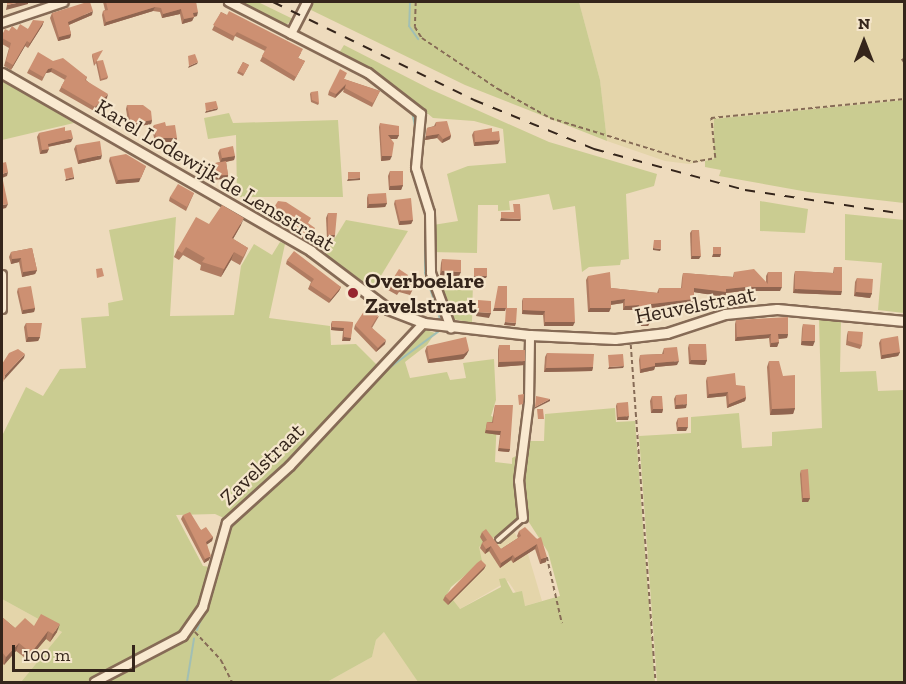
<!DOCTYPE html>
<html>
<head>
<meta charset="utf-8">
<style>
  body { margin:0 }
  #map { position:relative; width:906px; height:684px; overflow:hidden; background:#eedbbd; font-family:"Zilla Slab",serif }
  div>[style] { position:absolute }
  .farmland>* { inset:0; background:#e4d5aa }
  .green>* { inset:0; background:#cacc91 }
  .stream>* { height:2px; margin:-1px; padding:0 1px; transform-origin:1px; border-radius:1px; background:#a1bfb4 }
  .path>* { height:1.5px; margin-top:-0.75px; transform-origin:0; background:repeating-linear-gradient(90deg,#866b56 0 4.5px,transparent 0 7.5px) }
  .roads { filter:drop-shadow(2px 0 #866b56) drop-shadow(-2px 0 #866b56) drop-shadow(0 2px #866b56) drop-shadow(0 -2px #866b56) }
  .service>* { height:4px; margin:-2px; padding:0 2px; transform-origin:2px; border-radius:2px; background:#f9e9d0 }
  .minor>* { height:8px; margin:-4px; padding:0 4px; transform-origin:4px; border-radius:4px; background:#f9e9d0 }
  .tertiary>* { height:9px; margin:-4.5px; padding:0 4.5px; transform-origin:4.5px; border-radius:4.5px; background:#f9e9d0 }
  .rail>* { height:2px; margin-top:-1px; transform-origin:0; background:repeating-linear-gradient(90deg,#35251b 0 10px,transparent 0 20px) }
  .wall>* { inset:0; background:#b07c62 }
  .shaded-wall>* { inset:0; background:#906550 }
  .building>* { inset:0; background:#cd9072 }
  .dots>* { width:16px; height:16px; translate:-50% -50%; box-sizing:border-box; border:3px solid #f5e6cc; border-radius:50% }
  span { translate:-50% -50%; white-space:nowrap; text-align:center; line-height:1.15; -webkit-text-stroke:4.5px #f5e6cc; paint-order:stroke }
  .street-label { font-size:22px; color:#35251b }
  .poi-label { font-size:22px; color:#35251b; font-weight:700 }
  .left { translate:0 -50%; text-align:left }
  .frame { position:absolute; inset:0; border:3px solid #35251b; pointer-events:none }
  .north { position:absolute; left:834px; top:12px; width:60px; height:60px; -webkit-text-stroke:4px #f5e6cc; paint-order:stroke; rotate:0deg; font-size:16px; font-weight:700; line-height:24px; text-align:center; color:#35251b }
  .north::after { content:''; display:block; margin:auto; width:21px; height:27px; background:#35251b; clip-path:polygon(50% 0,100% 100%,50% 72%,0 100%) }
  .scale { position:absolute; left:12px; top:645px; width:123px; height:27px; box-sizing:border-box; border:3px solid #35251b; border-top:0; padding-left:8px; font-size:18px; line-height:21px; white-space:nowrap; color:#35251b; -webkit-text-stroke:4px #f5e6cc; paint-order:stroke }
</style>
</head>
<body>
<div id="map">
  <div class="farmland">
    <i style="clip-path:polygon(579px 2px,904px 2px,904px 100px,714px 119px,714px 159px,689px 164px,665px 161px,607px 141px,600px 80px)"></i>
    <i style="clip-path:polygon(509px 524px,528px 554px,542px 601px,525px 606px,508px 581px,460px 609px,448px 605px,443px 600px,465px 573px,479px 547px)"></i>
    <i style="clip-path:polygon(2px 599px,62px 632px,21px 682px,2px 682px)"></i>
    <i style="clip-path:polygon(385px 631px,418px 682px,327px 682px,372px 657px,376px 640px)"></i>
  </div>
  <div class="green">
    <i style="clip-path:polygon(239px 2px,258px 2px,293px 19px,285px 26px)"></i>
    <i style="clip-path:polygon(313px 2px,579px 2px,600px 80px,607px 141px,465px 85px,309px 9px)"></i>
    <i style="clip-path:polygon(344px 45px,430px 89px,549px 142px,657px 174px,654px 186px,626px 194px,629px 259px,621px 260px,620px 265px,589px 267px,582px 272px,575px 206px,553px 210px,549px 194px,509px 201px,510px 210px,498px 211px,498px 205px,478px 205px,477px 253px,431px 252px,433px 225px,458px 221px,447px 174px,468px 166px,506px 163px,503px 129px,474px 121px,433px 118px,391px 83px,339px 53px)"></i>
    <i style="clip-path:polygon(2px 80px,74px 123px,2px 140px)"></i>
    <i style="clip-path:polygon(904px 100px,904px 203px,808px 192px,719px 176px,721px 170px,705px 167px,705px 161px,714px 159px,714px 119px)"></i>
    <i style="clip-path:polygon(229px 113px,233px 123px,338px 120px,343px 197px,237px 197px,236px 135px,208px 139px,204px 118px)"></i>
    <i style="clip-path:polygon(760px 201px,808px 209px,805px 233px,760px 231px)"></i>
    <i style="clip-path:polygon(845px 214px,904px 220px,904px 313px,878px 310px,882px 263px,845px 260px)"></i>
    <i style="clip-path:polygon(176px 217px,170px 316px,234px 315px,241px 266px,254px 244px,272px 255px,280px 242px,285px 244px,269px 318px,330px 326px,331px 345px,356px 344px,377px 365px,287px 463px,226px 519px,215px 514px,176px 515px,203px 566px,211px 567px,198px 607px,176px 635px,91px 682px,21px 682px,62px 632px,2px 599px,2px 436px,26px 387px,43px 396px,60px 369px,86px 368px,81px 318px,109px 316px,108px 303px,123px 300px,109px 230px)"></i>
    <i style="clip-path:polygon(346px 220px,408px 231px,373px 289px,325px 254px)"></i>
    <i style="clip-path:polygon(435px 278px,473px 280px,472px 323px,453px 319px)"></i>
    <i style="clip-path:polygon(819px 319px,841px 320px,840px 372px,876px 371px,878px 391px,904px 390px,904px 682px,657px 682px,639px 436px,691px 433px,691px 417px,739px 413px,742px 448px,772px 446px,772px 432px,822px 428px)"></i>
    <i style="clip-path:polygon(evenodd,426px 330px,435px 333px,427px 345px,405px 362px,410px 378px,447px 372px,450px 380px,466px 378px,463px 363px,494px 359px,496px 400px,491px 416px,497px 418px,495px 462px,512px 464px,512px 458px,518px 455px,520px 441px,544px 441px,545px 414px,615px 408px,616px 422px,635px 421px,655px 682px,418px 682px,384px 632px,376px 640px,372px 657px,327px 682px,103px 682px,184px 639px,195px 628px,208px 607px,225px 539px,234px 522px,292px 471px,426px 330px,525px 516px,548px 552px,560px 596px,525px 606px,522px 591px,513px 593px,505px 578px,499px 579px,501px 587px,460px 609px,453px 600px,444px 600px,451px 587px,482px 561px,479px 547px,525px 516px)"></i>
  </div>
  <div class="stream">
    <i style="left:410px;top:2px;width:24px;rotate:92deg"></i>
    <i style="left:409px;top:26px;width:16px;rotate:55deg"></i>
    <i style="left:412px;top:111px;width:16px;rotate:79deg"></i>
    <i style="left:425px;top:232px;width:41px;rotate:90deg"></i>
    <i style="left:425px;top:273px;width:48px;rotate:71.9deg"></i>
    <i style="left:389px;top:368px;width:62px;rotate:-36.5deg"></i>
    <i style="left:351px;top:407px;width:48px;rotate:-46.7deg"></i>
    <i style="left:294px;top:469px;width:63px;rotate:-48.2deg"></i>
    <i style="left:252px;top:505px;width:51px;rotate:-40.2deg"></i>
    <i style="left:197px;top:630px;width:20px;rotate:-70deg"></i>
    <i style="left:187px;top:682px;width:44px;rotate:-80.8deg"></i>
  </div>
  <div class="path">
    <i style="left:416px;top:2px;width:25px;rotate:92deg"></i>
    <i style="left:415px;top:27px;width:13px;rotate:58deg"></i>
    <i style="left:422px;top:38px;width:92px;rotate:33.9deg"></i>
    <i style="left:498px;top:89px;width:60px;rotate:29.1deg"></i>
    <i style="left:550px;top:118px;width:150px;rotate:17.1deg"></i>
    <i style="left:693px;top:162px;width:22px;rotate:-10deg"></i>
    <i style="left:715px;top:158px;width:40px;rotate:-95.7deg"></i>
    <i style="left:711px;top:118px;width:194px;rotate:-5.6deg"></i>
    <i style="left:902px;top:59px;width:4px;rotate:56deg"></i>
    <i style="left:631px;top:345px;width:338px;rotate:85.8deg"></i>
    <i style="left:547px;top:557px;width:68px;rotate:77.2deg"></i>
    <i style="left:195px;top:632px;width:38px;rotate:47deg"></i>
    <i style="left:221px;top:660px;width:25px;rotate:63deg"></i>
  </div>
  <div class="roads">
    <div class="service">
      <i style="left:498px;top:540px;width:32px;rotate:-41deg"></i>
    </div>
    <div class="minor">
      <i style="left:229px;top:2px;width:156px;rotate:27.1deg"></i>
      <i style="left:368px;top:73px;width:67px;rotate:37.7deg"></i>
      <i style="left:421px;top:114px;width:54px;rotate:95.3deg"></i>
      <i style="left:416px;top:168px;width:47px;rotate:72.7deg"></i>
      <i style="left:430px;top:213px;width:60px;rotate:89deg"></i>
      <i style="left:431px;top:273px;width:59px;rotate:70deg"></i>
      <i style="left:2px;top:23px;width:65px;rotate:-18.7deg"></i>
      <i style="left:291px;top:34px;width:36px;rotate:-63deg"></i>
      <i style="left:2px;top:275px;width:34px;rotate:90deg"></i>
      <i style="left:523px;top:518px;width:37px;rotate:-96deg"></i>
      <i style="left:519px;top:481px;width:80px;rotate:-82.8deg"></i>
      <i style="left:529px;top:402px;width:67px;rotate:-89.1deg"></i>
      <i style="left:95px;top:682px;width:99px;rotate:-27.6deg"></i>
      <i style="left:183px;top:636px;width:35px;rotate:-55deg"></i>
      <i style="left:203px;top:607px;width:87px;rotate:-74.1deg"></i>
      <i style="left:227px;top:523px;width:85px;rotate:-42.1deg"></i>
      <i style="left:290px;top:466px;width:196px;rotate:-46.9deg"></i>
    </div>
    <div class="tertiary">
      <i style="left:2px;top:73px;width:357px;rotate:29.9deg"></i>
      <i style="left:311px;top:251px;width:96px;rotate:37deg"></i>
      <i style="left:388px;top:309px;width:39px;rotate:21deg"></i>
      <i style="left:424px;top:323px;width:107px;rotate:6.5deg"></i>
      <i style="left:530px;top:335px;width:85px;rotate:2.7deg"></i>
      <i style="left:615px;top:339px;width:52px;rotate:-6.6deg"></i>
      <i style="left:667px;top:333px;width:61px;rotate:-18.1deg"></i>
      <i style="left:725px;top:314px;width:52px;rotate:-5.5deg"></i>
      <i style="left:777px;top:309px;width:128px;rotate:5.4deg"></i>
    </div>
  </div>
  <div class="rail">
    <i style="left:273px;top:2px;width:224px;rotate:26deg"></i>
    <i style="left:474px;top:100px;width:130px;rotate:22.2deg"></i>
    <i style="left:594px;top:149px;width:156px;rotate:15.2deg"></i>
    <i style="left:745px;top:190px;width:161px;rotate:8.6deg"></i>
  </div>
  <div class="wall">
    <i style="clip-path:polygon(103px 2px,196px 2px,197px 16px,194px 17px,192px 21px,182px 24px,180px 14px,162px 18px,160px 12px,153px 11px,104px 26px,102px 15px,103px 11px,105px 10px)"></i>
    <i style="clip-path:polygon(221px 12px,301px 53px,298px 58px,305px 61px,294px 81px,260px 61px,265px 51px,235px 36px,233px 41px,212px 30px)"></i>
    <i style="clip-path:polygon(52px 13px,92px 15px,69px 25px,71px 34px,70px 38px,58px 41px,50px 18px)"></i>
    <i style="clip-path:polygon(44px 21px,42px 26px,28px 48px,25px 46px,11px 70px,4px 66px,9px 48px,2px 44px,2px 35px,9px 31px,28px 29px)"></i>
    <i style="clip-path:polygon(92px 54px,108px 77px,107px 79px,100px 81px,96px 63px,94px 66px,92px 56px)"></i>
    <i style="clip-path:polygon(53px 61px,87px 77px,86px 80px,107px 98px,94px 111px,59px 91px,65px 80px,51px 72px,46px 73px,42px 81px,27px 73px,29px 69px)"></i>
    <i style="clip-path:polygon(243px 62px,249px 65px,243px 76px,237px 73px)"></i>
    <i style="clip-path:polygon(344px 79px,380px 91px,372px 107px,343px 92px,344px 89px,335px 98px,328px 95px,329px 91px)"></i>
    <i style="clip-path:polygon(311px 92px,319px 103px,318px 105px,311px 102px,310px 94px)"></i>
    <i style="clip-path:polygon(127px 105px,152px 120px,151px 124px,129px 128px,126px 109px)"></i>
    <i style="clip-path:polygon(436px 122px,451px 135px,450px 139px,442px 143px,437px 138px,425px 140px,427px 128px,434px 126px)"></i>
    <i style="clip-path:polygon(380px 123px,399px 135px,397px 139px,391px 139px,390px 160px,381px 161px,379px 127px)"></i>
    <i style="clip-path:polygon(154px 125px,166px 126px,176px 142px,155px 142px,152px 129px)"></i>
    <i style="clip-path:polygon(65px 131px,71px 142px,48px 147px,47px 153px,40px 154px,37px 137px,39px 133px)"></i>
    <i style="clip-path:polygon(474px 131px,492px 132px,498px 144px,474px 146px,472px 135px)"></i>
    <i style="clip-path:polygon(76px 145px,101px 159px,78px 164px,74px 149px)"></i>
    <i style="clip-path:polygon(220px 149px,235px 156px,234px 160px,226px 162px,228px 175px,227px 179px,201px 180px,199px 170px,201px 166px,220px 162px,218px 153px)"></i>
    <i style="clip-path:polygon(110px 157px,139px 182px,116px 184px,109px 161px)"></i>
    <i style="clip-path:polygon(390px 171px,403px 185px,401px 190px,389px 190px,388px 176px)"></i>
    <i style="clip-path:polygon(194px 193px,186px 211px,169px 201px,170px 197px)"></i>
    <i style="clip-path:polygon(368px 194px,387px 203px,385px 207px,367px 208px,367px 198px)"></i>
    <i style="clip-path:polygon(395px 200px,413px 220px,411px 224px,399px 225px,394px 204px)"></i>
    <i style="clip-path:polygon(273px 209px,314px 232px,308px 241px,289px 230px,292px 225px,272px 213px)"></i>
    <i style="clip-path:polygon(328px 213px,334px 239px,327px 239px,326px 218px)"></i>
    <i style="clip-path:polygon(209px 224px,241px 225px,233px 239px,248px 248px,245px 255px,240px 265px,231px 260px,221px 277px,200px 270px,201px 265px,183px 255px,179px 260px,174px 257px,177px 250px)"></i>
    <i style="clip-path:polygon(692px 230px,699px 259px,691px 259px,690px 233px)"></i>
    <i style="clip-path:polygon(32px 248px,37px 270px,35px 274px,22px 277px,19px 262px,11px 264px,9px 257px,11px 252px)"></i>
    <i style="clip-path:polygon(442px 259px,459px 276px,440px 275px,441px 263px)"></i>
    <i style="clip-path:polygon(287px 260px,341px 287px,339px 291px,329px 303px,308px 289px,311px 282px,286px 264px)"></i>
    <i style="clip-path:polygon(834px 267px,841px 295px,793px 293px,794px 275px,795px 271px,833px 273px)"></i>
    <i style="clip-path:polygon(734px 272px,766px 283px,766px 276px,768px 272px,780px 291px,743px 291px,726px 293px,725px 297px,694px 292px,692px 303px,651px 308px,650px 322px,648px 326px,641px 326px,637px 310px,623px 310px,623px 303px,611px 305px,609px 312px,588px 312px,586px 280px,588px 276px,611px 288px,657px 293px,659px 288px,681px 288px,682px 278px,683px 273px,733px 277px)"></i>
    <i style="clip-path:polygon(408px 275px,407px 278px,416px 283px,410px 295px,399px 292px,397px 295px,388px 290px,389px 285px)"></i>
    <i style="clip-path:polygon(857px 278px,872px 293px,870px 298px,854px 296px,855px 282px)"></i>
    <i style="clip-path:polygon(18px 288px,35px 308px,34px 312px,22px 314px,17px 292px)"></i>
    <i style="clip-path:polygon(523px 298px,573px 326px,544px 326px,543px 315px,522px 314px,522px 301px)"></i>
    <i style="clip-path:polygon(379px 316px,372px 328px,385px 344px,376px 352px,354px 329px,355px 325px)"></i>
    <i style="clip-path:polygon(736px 320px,788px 334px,787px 338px,778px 339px,779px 342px,777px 347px,770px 347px,769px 338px,735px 341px,735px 324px)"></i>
    <i style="clip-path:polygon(332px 321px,353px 322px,350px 341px,342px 341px,343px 331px,331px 330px,331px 324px)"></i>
    <i style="clip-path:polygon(26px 323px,40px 337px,38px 341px,26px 342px,24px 327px)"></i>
    <i style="clip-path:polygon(803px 324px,813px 346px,801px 345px,802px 329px)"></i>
    <i style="clip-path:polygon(848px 331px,862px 345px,860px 349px,846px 345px,847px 335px)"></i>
    <i style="clip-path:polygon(881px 339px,900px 352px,898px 356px,881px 359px,879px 343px)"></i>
    <i style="clip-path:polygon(689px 344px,707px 360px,705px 365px,689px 364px,688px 348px)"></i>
    <i style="clip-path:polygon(499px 345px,510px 350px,524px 365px,498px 367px,498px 350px)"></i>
    <i style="clip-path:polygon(427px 346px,467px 354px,463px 359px,428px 363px,425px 351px)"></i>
    <i style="clip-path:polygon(664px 348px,677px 365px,655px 367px,654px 370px,640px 373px,639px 360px,640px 355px,662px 354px)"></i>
    <i style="clip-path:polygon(547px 353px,593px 367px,592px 371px,544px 372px,545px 357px)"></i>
    <i style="clip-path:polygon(769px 361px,795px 408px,793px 414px,770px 415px,767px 367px)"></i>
    <i style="clip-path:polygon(707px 377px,736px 385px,746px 397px,745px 401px,727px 408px,726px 396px,707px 398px,706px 381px)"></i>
    <i style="clip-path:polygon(676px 395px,686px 408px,675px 409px,674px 399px)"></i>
    <i style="clip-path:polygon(652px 396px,663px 409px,662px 413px,651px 413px,650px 401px)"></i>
    <i style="clip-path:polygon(617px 403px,628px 420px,617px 420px,616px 406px)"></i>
    <i style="clip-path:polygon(495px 405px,510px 449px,509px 452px,498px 451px,500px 435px,485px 433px,487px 422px,492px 422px)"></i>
    <i style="clip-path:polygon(678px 418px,686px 431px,677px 431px,676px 423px)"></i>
    <i style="clip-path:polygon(801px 470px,810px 498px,808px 502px,802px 502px,800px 474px)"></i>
    <i style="clip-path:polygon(183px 515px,201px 530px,213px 537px,212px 541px,207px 544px,209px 560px,204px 563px,181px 519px)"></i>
    <i style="clip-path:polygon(519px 531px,537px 539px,546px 562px,540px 564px,535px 549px,513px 563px,511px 560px,500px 568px,489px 551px,485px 554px,480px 548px,482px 543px,483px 542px,480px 537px,482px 532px,501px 549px,518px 538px,517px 536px)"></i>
    <i style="clip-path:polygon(486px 565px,484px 569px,448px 605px,443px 600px,445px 596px)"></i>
    <i style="clip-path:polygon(2px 617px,15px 628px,34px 626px,57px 632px,50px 642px,46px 639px,28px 660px,16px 651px,4px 665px,2px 663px)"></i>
  </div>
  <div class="shaded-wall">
    <i style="clip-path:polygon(21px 2px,28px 2px,28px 4px,6px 10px,7px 5px)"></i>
    <i style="clip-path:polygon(155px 7px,153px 11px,104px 26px,106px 22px)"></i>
    <i style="clip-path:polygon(181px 9px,180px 14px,162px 18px,163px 14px)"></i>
    <i style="clip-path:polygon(93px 11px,92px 15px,66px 26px,68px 22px)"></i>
    <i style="clip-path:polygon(198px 12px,197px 16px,191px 17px,193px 13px)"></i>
    <i style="clip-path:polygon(194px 17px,192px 21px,182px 24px,184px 19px)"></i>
    <i style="clip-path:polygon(44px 21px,42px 26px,28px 48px,30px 43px)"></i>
    <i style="clip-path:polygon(71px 34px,70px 38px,58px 41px,59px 37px)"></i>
    <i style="clip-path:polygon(27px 41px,25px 46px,11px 70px,13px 65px)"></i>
    <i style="clip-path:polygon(198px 62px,197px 64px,188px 68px,189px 66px)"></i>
    <i style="clip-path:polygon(52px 68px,51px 72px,46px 73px,42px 81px,48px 69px)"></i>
    <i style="clip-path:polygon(346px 84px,345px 88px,335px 98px,336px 94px)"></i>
    <i style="clip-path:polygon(108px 94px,107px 98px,94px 111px,95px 107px)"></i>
    <i style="clip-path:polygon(218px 108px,217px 110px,205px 113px,206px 111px)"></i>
    <i style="clip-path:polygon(152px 120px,151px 124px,129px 128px,131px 124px)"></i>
    <i style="clip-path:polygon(439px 134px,437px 138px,425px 140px,426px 136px)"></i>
    <i style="clip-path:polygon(388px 135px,399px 135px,397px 139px,387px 139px)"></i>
    <i style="clip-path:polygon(451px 135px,450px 139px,442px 143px,443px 139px)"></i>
    <i style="clip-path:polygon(73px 138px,71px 142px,46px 147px,48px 144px)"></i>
    <i style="clip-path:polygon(156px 138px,177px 138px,176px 142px,155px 142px)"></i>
    <i style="clip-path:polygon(500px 140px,498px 144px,474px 146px,475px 142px)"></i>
    <i style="clip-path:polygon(49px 149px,47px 153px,40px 154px,42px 150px)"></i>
    <i style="clip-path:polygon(102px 155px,101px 159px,78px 164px,79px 160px)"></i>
    <i style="clip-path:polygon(235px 156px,234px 160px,220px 163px,222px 158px)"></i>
    <i style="clip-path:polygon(382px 156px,392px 156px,390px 160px,381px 161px)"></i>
    <i style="clip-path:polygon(146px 166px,139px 182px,116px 184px,118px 180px)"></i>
    <i style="clip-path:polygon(8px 172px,7px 176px,2px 178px,2px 174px)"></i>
    <i style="clip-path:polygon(228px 175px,227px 179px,201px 180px,202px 176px)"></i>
    <i style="clip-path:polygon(74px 177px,74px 179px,65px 181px,66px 179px)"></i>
    <i style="clip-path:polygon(360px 178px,360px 180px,347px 181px,348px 179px)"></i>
    <i style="clip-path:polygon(403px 185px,401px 190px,389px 190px,390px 186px)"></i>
    <i style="clip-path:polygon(387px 203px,385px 207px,367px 208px,369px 204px)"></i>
    <i style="clip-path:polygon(8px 204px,6px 208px,2px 209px,2px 205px)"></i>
    <i style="clip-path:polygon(244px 218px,241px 225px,229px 246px,232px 238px)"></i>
    <i style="clip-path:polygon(501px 218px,521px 219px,520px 221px,500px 221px)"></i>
    <i style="clip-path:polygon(413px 220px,411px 224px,399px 225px,400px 221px)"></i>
    <i style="clip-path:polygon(328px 235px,335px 235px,334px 239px,327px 239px)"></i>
    <i style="clip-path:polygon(653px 248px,661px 249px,660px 251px,653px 250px)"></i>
    <i style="clip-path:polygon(234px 252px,231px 260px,221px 277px,224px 269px)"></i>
    <i style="clip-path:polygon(713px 254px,721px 254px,720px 257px,712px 257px)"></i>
    <i style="clip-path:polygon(692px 256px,701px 256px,699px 259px,691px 259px)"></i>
    <i style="clip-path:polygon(21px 258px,19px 262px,11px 264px,12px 259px)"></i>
    <i style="clip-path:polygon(37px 270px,35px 274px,22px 277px,23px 272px)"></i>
    <i style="clip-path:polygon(442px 271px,461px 272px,459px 276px,440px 275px)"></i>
    <i style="clip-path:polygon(474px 276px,487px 276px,486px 278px,473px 278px)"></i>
    <i style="clip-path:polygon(341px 287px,339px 291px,329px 303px,331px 299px)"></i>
    <i style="clip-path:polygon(745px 287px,782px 287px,780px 291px,743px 291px,726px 293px,725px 297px,693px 292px,694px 288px,726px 289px)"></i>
    <i style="clip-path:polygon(795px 289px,842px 291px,841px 295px,793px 293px)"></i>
    <i style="clip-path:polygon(856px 292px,872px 293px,870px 298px,854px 296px)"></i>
    <i style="clip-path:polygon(625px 299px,623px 303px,609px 305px,611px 301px)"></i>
    <i style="clip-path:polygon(694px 299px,692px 303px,650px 308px,651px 304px)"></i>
    <i style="clip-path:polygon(639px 305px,637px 310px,623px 310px,625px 306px)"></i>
    <i style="clip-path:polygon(35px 308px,34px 312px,22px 314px,23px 310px)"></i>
    <i style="clip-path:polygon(494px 308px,506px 308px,505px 311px,493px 311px)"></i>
    <i style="clip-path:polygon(590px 308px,611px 308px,609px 312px,588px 312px)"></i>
    <i style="clip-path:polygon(523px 310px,545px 311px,543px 315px,522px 314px)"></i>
    <i style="clip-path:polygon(477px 312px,491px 313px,489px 318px,476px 316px)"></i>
    <i style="clip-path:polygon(505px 322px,516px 323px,515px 326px,504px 325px)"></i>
    <i style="clip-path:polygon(545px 322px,575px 322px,573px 326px,544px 326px)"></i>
    <i style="clip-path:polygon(642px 322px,650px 322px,648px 326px,641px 326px)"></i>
    <i style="clip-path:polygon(332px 327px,344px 328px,343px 331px,331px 330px)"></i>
    <i style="clip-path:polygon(771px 334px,769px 338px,735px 341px,737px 337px)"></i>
    <i style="clip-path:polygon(778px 334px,788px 334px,787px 338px,777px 339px)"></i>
    <i style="clip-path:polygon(28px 337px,40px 337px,38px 341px,26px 342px)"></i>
    <i style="clip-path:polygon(344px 337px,351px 338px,350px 341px,342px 341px)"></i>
    <i style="clip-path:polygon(386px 340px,385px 344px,376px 352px,378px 348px)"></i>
    <i style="clip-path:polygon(802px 341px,815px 341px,813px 346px,801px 345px)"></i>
    <i style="clip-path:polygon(779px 342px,777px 347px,770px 347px,771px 343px)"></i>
    <i style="clip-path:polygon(469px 350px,467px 354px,463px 359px,428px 363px,429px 359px)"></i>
    <i style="clip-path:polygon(900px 352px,898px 356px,881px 359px,882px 355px)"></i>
    <i style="clip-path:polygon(25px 354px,24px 358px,4px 380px,5px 375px)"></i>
    <i style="clip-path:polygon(691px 360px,707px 360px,705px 365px,689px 364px)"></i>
    <i style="clip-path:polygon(525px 361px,524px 365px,498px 367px,499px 362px)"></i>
    <i style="clip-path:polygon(679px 361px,677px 365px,655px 367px,654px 370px,640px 373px,641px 369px,655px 363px)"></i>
    <i style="clip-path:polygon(624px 366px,623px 368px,608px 369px,609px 367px)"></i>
    <i style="clip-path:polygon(593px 367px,592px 371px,544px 372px,546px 368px)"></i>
    <i style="clip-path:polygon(728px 392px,726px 396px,707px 398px,709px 394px)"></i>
    <i style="clip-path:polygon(746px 397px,745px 401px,727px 408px,729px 404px)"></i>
    <i style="clip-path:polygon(550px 399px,550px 401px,534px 409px,535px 407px)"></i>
    <i style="clip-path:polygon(687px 404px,686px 408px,675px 409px,676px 405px)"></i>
    <i style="clip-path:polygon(795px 408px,793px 414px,770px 415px,772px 409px)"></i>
    <i style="clip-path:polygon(653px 409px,663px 409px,662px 413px,651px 413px)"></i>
    <i style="clip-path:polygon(629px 416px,628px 420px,617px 420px,618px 417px)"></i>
    <i style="clip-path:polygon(678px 427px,688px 427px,686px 431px,677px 431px)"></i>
    <i style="clip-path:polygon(486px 430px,501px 431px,500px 435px,485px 433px)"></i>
    <i style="clip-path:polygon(499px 448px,510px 449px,509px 452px,498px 451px)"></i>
    <i style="clip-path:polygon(803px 498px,810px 498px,808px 502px,802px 502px)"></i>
    <i style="clip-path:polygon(213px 537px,212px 541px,205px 546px,206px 542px)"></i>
    <i style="clip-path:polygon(537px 544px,535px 549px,513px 563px,515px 558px)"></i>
    <i style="clip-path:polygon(491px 546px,489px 551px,485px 554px,486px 549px)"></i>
    <i style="clip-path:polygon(513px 555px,511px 560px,500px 568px,501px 563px)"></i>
    <i style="clip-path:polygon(211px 556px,209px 560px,204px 563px,205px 559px)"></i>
    <i style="clip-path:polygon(547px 557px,546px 562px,540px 564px,541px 559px)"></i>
    <i style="clip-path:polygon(486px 565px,484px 569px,448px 605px,450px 601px)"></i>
    <i style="clip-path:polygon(60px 624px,57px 632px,50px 642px,53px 634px)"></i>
    <i style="clip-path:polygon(48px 631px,46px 639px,28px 660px,31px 653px)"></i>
    <i style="clip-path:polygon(19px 643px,16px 651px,4px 665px,6px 657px)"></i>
  </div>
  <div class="building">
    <i style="clip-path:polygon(7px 2px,21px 2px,7px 5px)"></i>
    <i style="clip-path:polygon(87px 2px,90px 2px,93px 11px,68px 22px,71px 34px,59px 37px,52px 13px)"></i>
    <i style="clip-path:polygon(106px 2px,196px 2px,198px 12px,193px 13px,194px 17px,184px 19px,181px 9px,163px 14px,161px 8px,155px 7px,106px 22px,103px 11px,108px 10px)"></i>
    <i style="clip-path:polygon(229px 11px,303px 49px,298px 58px,305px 61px,296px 77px,262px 56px,267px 47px,237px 32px,234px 36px,213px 25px,221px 12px,227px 15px)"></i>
    <i style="clip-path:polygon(33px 20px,44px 21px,30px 43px,27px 41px,13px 65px,6px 61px,11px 43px,2px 38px,2px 35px,5px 29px,9px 31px,12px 26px,17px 30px,20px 24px,28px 29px)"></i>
    <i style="clip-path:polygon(103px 50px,95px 64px,92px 54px)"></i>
    <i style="clip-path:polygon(38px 52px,53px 61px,63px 58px,87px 77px,85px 80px,108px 94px,95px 107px,61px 87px,67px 76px,52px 68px,48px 69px,43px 77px,29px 69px)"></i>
    <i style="clip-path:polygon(195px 54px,198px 62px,189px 66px,188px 56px)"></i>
    <i style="clip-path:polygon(103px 60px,108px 77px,101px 79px,97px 61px)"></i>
    <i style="clip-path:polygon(243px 62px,249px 65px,244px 74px,238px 71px)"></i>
    <i style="clip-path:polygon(340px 69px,347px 73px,344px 79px,380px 91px,373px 103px,345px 88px,346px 84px,336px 94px,329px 91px)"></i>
    <i style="clip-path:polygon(318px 91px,319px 103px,312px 100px,311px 92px)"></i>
    <i style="clip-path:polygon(216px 101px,218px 108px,206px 111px,205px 103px)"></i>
    <i style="clip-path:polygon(127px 105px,143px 105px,151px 111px,152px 120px,131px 124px)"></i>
    <i style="clip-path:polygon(447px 121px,451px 135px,443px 139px,439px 134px,426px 136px,427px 128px,436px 126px,436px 122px)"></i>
    <i style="clip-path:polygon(165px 122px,166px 126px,175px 125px,177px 138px,156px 138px,154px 125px)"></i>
    <i style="clip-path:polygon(380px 123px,399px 126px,399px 135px,388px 135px,394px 143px,392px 156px,382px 156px)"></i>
    <i style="clip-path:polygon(65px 127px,65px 131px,71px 130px,73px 138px,48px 144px,49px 149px,42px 150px,39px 133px)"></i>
    <i style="clip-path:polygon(492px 128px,492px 132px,499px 131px,500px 140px,475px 142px,474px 131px)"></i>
    <i style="clip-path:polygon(100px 141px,102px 155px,79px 160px,76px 145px)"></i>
    <i style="clip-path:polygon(233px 146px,235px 156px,222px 158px,220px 149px)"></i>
    <i style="clip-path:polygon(126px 154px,146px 166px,141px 178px,118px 180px,110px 157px)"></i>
    <i style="clip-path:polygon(226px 161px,228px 175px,202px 176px,201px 166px)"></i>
    <i style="clip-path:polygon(6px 162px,8px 172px,2px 174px,2px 163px)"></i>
    <i style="clip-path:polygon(72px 167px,74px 177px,66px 179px,64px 169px)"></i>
    <i style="clip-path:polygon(390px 171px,403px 171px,403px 185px,390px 186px)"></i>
    <i style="clip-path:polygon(348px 172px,360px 172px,360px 178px,348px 179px)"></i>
    <i style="clip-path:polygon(2px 176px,8px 204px,2px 205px)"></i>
    <i style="clip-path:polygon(178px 184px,194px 193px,187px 207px,170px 197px)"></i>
    <i style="clip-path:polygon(386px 193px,387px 203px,369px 204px,368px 194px)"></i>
    <i style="clip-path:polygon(411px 198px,413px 220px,400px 221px,395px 200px)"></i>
    <i style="clip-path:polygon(278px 201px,286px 202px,311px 218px,308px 223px,315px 228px,310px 237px,291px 226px,294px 221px,273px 209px)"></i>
    <i style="clip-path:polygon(513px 204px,520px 204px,521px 219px,501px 218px,501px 212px,514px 212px)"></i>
    <i style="clip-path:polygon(222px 205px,244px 218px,232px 238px,248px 248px,243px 257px,234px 252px,224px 269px,202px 262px,205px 258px,186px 247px,182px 253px,177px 250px,196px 217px,209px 224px)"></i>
    <i style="clip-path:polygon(328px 213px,337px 213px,335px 235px,328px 235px)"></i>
    <i style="clip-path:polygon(692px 230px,699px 230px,701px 256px,692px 256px)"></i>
    <i style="clip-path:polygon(654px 240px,661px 240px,661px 249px,653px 248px)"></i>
    <i style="clip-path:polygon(713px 247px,721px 247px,721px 254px,713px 254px)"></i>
    <i style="clip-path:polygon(32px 248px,37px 270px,23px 272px,21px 258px,12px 259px,11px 252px)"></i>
    <i style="clip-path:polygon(294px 251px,341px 287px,331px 299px,310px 285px,314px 279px,287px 260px)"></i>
    <i style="clip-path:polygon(442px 259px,461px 260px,461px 272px,442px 271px)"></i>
    <i style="clip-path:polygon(834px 267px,842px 267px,842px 291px,795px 289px,795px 271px,834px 273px)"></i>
    <i style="clip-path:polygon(102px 268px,104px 276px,97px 278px,96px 269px)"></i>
    <i style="clip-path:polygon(474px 268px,487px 268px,487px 276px,474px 276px)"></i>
    <i style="clip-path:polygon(399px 269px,408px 275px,407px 277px,416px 283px,411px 291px,401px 287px,399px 291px,389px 285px)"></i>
    <i style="clip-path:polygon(754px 269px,768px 284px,768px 272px,782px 272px,782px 287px,745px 287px,726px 289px,726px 292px,694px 288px,694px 299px,651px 304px,650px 322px,642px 322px,639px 305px,625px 306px,625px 299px,611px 301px,611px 308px,590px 308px,588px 276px,610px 272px,611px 288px,659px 293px,659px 288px,682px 288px,683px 273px,734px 277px,734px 272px)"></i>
    <i style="clip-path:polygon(857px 278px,873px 279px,872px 293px,856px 292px)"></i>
    <i style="clip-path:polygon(31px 286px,35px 308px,23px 310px,18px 288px)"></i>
    <i style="clip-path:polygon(498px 286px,507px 286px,507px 308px,517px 308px,516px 323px,505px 322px,506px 308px,494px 308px)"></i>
    <i style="clip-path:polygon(523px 298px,574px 298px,575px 322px,545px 322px,545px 311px,523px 310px)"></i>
    <i style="clip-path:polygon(478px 300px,491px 301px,491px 313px,477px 312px)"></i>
    <i style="clip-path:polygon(368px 305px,380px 312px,371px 327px,386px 340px,378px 348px,355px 325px)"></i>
    <i style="clip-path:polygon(788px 317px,788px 334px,778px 334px,779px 342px,771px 343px,771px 334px,737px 337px,736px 320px)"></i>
    <i style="clip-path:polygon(332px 321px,353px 322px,351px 338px,344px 337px,344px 328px,332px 327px)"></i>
    <i style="clip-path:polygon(26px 323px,42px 323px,40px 337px,28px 337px)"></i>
    <i style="clip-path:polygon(803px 324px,815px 325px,815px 341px,802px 341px)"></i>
    <i style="clip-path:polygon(848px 331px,863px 332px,862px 345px,848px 341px)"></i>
    <i style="clip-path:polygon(898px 336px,900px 352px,882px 355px,881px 339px)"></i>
    <i style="clip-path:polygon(466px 337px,469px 350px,464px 354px,429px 359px,427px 346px)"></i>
    <i style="clip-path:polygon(689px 344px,706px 344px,707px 360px,691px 360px)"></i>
    <i style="clip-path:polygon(499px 345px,510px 345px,510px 350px,525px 350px,525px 361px,499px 362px)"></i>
    <i style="clip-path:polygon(677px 347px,679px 361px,655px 363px,655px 366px,641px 369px,640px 355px,664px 354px,664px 348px)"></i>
    <i style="clip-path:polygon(18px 349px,25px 354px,5px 375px,2px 386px,2px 364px,9px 353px)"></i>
    <i style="clip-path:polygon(547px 353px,594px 354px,593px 367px,546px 368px)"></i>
    <i style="clip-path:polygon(623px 354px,624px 366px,609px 367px,608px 355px)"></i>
    <i style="clip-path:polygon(769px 361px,779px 361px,783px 376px,795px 375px,795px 408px,772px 409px)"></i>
    <i style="clip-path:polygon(735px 373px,736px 385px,745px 386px,746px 397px,729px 404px,728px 392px,709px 394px,707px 377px)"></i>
    <i style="clip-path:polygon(524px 394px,523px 404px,519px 405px,518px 395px)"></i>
    <i style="clip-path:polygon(687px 394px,687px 404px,676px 405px,676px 395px)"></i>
    <i style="clip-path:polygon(536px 396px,550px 399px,535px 407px)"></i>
    <i style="clip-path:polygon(652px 396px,662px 396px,663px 409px,653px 409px)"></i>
    <i style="clip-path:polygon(628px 402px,629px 416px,618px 417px,617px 403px)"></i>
    <i style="clip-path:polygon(495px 405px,513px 405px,510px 449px,499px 448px,501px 431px,486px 430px,487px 422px,493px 423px)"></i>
    <i style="clip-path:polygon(537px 409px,543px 409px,544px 419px,538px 419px)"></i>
    <i style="clip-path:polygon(688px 417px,688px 427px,678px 427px,678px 418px)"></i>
    <i style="clip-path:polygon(808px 469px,810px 498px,803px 498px,801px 470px)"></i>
    <i style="clip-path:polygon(190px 512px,201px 530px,206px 527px,213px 537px,206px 542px,211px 556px,205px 559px,183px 515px)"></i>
    <i style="clip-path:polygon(525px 527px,537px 539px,541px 537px,547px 557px,541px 559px,537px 544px,515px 558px,513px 555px,501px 563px,491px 546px,486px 549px,482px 543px,487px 540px,482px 532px,486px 529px,501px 549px,521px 536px,519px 531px)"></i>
    <i style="clip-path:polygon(481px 560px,486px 565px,450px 601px,445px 596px,477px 563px)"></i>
    <i style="clip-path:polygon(41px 614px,60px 624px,53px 634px,48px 631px,31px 653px,19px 643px,6px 657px,2px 652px,2px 617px,15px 628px,25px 618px,34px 626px)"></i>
  </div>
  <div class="dots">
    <i style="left:353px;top:293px;background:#96252f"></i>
  </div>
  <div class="street-label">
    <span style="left:215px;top:175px;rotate:31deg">Karel Lodewijk de Lensstraat</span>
    <span style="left:695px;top:305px;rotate:-11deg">Heuvelstraat</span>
    <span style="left:262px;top:464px;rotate:-44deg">Zavelstraat</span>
  </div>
  <div class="poi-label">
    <span class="left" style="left:365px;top:293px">Overboelare<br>Zavelstraat</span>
  </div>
  <div class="frame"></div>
  <div class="north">N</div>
  <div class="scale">100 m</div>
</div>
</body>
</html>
